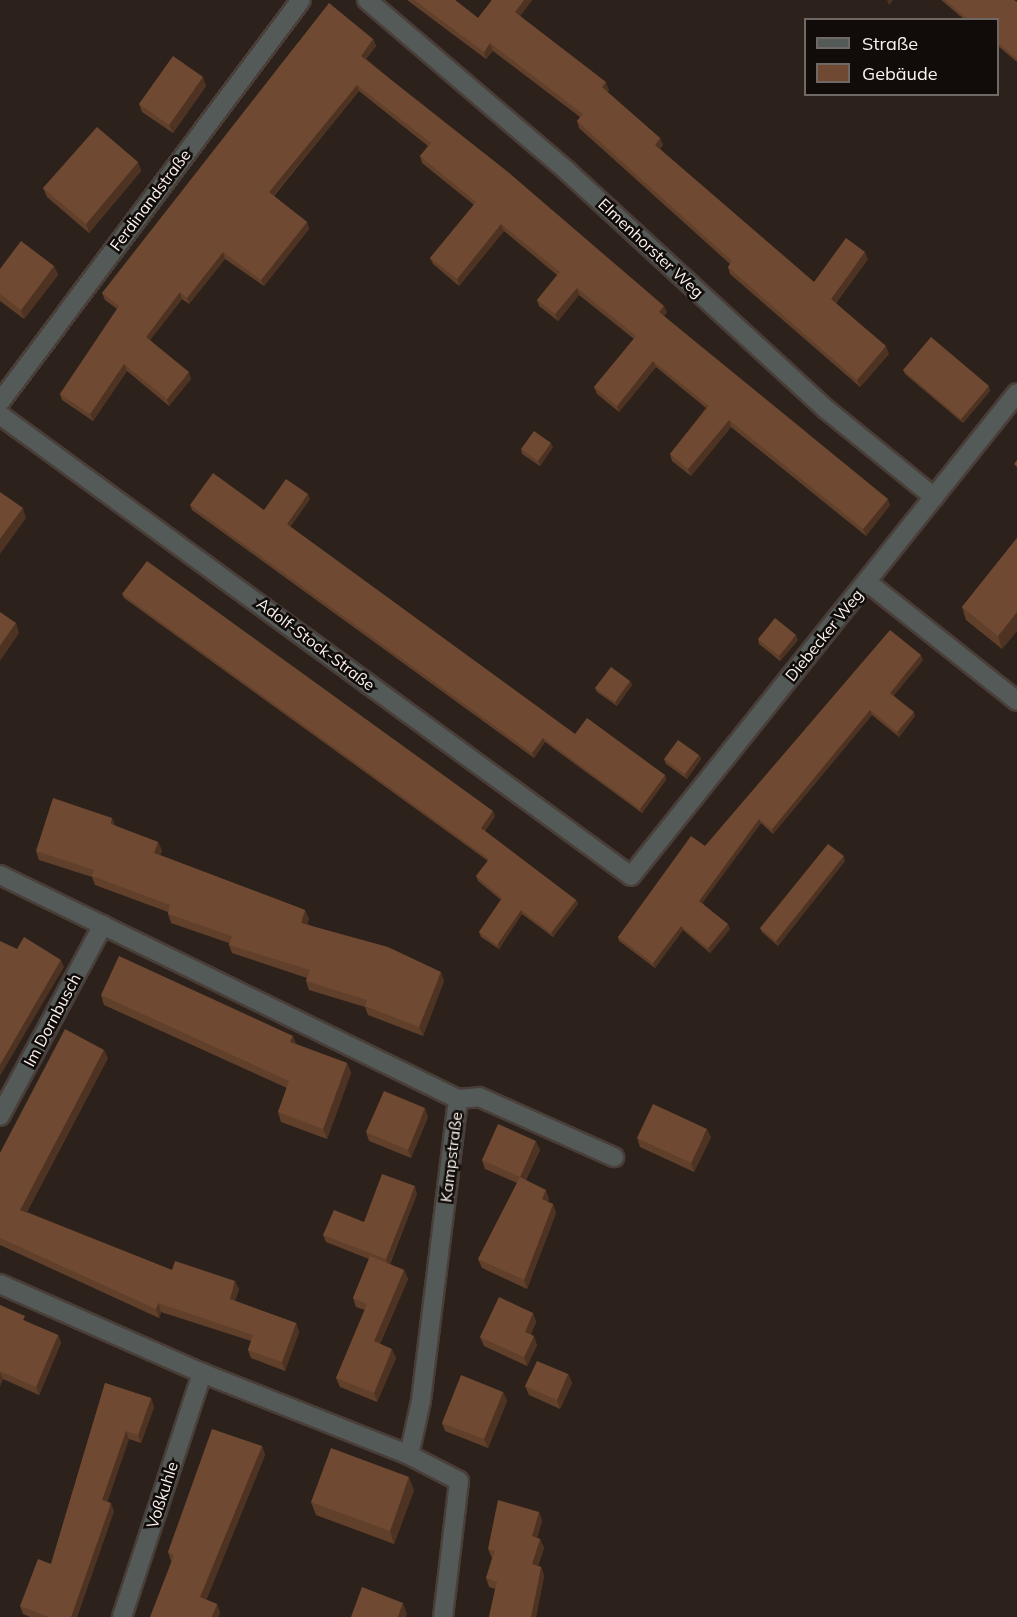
<!DOCTYPE html>
<html>
<head>
<meta charset="utf-8">
<style>
  body { margin:0 }
  #map { position:relative; width:1017px; height:1617px; overflow:hidden; background:#2d211b; font-family:Mulish,sans-serif }
  div>[style] { position:absolute }
  .roads { filter:drop-shadow(2px 0 #4a3e39) drop-shadow(-2px 0 #4a3e39) drop-shadow(0 2px #4a3e39) drop-shadow(0 -2px #4a3e39) }
  .minor>* { height:18px; margin:-9px; padding:0 9px; transform-origin:9px; border-radius:9px; background:#535a58 }
  .wall>* { inset:0; background:#603f2b }
  .shaded-wall>* { inset:0; background:#4e3323 }
  .building>* { inset:0; background:#704932 }
  span { translate:-50% -50%; white-space:nowrap; text-align:center; line-height:1.15; -webkit-text-stroke:5px #110c09; paint-order:stroke }
  .street-label { font-size:16px; color:#fbf3ef }
  .legend { position:absolute; left:804px; top:18px; width:195px; height:78px; box-sizing:border-box; background:#110c09; border:2px solid #6f6865; margin:0; padding:8px 10px; list-style:none; font-size:18px; color:#fbf3ef }
  .legend li { display:flex; align-items:center; gap:12px; height:30px }
  .legend b { width:30px; border:2px solid #6f6865 }
</style>
</head>
<body>
<div id="map">
  <div class="roads">
    <div class="minor">
      <i style="left:367px;top:0;width:263px;rotate:40.5deg"></i>
      <i style="left:567px;top:171px;width:353px;rotate:42.6deg"></i>
      <i style="left:827px;top:410px;width:138px;rotate:39.1deg"></i>
      <i style="left:0;top:402px;width:502px;rotate:-53.18deg"></i>
      <i style="left:0;top:415px;width:781px;rotate:36.15deg"></i>
      <i style="left:631px;top:876px;width:618px;rotate:-51.37deg"></i>
      <i style="left:867px;top:582px;width:191px;rotate:38.4deg"></i>
      <i style="left:0;top:875px;width:510px;rotate:26.06deg"></i>
      <i style="left:458px;top:1099px;width:304px;rotate:97deg"></i>
      <i style="left:421px;top:1401px;width:55px;rotate:102.5deg"></i>
      <i style="left:409px;top:1455px;width:56px;rotate:27.5deg"></i>
      <i style="left:459px;top:1481px;width:137px;rotate:96.7deg"></i>
      <i style="left:458px;top:1099px;width:21px;rotate:-5deg"></i>
      <i style="left:479px;top:1097px;width:148px;rotate:24deg"></i>
      <i style="left:0;top:1116px;width:217px;rotate:-61.7deg"></i>
      <i style="left:0;top:1284px;width:221px;rotate:23.8deg"></i>
      <i style="left:202px;top:1373px;width:223px;rotate:21.6deg"></i>
      <i style="left:122px;top:1617px;width:257px;rotate:-71.8deg"></i>
    </div>
  </div>
  <div class="wall">
    <i style="clip-path:polygon(407px 0,455px 0,478px 18px,492px 0,532px 0,520px 16px,609px 90px,607px 92px,660px 138px,663px 145px,660px 149px,814px 282px,868px 259px,836px 303px,889px 354px,860px 387px,730px 274px,728px 267px,730px 264px,579px 128px,577px 121px,580px 117px,493px 51px,486px 59px)"></i>
    <i style="clip-path:polygon(941px 0,1014px 0,1017px 2px,1017px 62px,998px 46px,998px 20px,965px 20px)"></i>
    <i style="clip-path:polygon(373px 39px,376px 46px,366px 59px,667px 312px,664px 316px,890px 505px,866px 536px,731px 427px,691px 476px,672px 461px,670px 454px,706px 408px,656px 367px,619px 412px,597px 394px,594px 387px,634px 339px,579px 295px,558px 321px,539px 306px,537px 300px,557px 275px,504px 231px,459px 286px,433px 264px,430px 258px,474px 205px,422px 163px,420px 156px,428px 146px,359px 91px,274px 196px,307px 222px,309px 229px,264px 286px,225px 259px,189px 304px,182px 299px,150px 340px,191px 379px,169px 406px,127px 371px,93px 421px,62px 400px,60px 394px,117px 309px,105px 300px,102px 293px)"></i>
    <i style="clip-path:polygon(206px 86px,173px 133px,142px 112px,139px 104px)"></i>
    <i style="clip-path:polygon(138px 162px,141px 171px,89px 233px,47px 197px,43px 188px)"></i>
    <i style="clip-path:polygon(54px 266px,58px 275px,24px 319px,0 301px,0 269px)"></i>
    <i style="clip-path:polygon(903px 370px,990px 391px,963px 423px,905px 374px)"></i>
    <i style="clip-path:polygon(553px 447px,540px 466px,522px 454px,521px 449px)"></i>
    <i style="clip-path:polygon(310px 499px,290px 527px,575px 734px,665px 775px,666px 780px,642px 813px,545px 742px,534px 758px,192px 510px,190px 505px,264px 510px)"></i>
    <i style="clip-path:polygon(1017px 538px,1017px 631px,1002px 649px,966px 620px,962px 607px)"></i>
    <i style="clip-path:polygon(122px 594px,495px 816px,485px 831px,576px 900px,578px 904px,553px 937px,522px 914px,499px 949px,481px 937px,479px 932px,501px 900px,478px 881px,476px 876px,488px 861px,124px 598px)"></i>
    <i style="clip-path:polygon(758px 639px,798px 640px,780px 661px,759px 644px)"></i>
    <i style="clip-path:polygon(923px 660px,893px 696px,915px 716px,899px 737px,872px 715px,773px 834px,761px 823px,702px 903px,730px 929px,710px 953px,683px 930px,655px 968px,619px 941px,618px 937px,705px 846px)"></i>
    <i style="clip-path:polygon(630px 681px,632px 685px,617px 706px,597px 692px,595px 688px)"></i>
    <i style="clip-path:polygon(699px 755px,701px 759px,687px 779px,666px 764px,664px 759px)"></i>
    <i style="clip-path:polygon(115px 826px,158px 842px,162px 851px,160px 855px,305px 910px,309px 919px,307px 924px,444px 981px,423px 1036px,368px 1015px,365px 1007px,309px 990px,306px 981px,307px 978px,232px 953px,229px 945px,229px 943px,171px 923px,168px 914px,168px 912px,95px 885px,92px 877px,39px 860px,36px 851px)"></i>
    <i style="clip-path:polygon(845px 861px,778px 946px,762px 932px,760px 928px)"></i>
    <i style="clip-path:polygon(101px 995px,296px 1044px,347px 1063px,351px 1073px,327px 1139px,281px 1122px,278px 1112px,287px 1088px,104px 1005px)"></i>
    <i style="clip-path:polygon(108px 1058px,27px 1212px,172px 1270px,239px 1289px,235px 1301px,296px 1323px,299px 1332px,285px 1371px,251px 1358px,248px 1350px,251px 1341px,161px 1312px,159px 1318px,0 1245px,0 1153px)"></i>
    <i style="clip-path:polygon(428px 1117px,411px 1158px,369px 1141px,366px 1132px)"></i>
    <i style="clip-path:polygon(711px 1137px,694px 1172px,640px 1147px,637px 1138px)"></i>
    <i style="clip-path:polygon(540px 1150px,526px 1180px,549px 1199px,548px 1202px,553px 1204px,556px 1213px,527px 1289px,482px 1268px,478px 1259px,517px 1183px,485px 1169px,482px 1160px)"></i>
    <i style="clip-path:polygon(417px 1194px,390px 1264px,404px 1270px,408px 1279px,380px 1344px,396px 1358px,377px 1402px,340px 1387px,336px 1378px,365px 1310px,356px 1307px,353px 1298px,369px 1259px,326px 1242px,323px 1235px,364px 1222px)"></i>
    <i style="clip-path:polygon(0 1305px,27px 1322px,58px 1335px,61px 1343px,39px 1395px,3px 1379px,0 1386px)"></i>
    <i style="clip-path:polygon(533px 1313px,536px 1322px,531px 1334px,537px 1345px,527px 1366px,484px 1346px,480px 1337px)"></i>
    <i style="clip-path:polygon(568px 1374px,572px 1383px,560px 1409px,529px 1395px,525px 1386px)"></i>
    <i style="clip-path:polygon(105px 1383px,151px 1398px,154px 1407px,141px 1443px,129px 1439px,107px 1502px,114px 1511px,77px 1617px,30px 1617px,23px 1614px,20px 1606px,51px 1564px)"></i>
    <i style="clip-path:polygon(503px 1392px,507px 1401px,488px 1448px,445px 1431px,442px 1423px)"></i>
    <i style="clip-path:polygon(262px 1446px,265px 1455px,206px 1600px,217px 1604px,220px 1613px,218px 1617px,171px 1561px,168px 1552px)"></i>
    <i style="clip-path:polygon(414px 1490px,394px 1544px,316px 1515px,311px 1502px)"></i>
    <i style="clip-path:polygon(539px 1512px,542px 1521px,537px 1538px,540px 1539px,544px 1548px,538px 1566px,541px 1567px,544px 1576px,536px 1617px,489px 1617px,495px 1589px,489px 1587px,486px 1578px,492px 1558px,488px 1549px)"></i>
  </div>
  <div class="shaded-wall">
    <i style="clip-path:polygon(524px 0,532px 0,517px 20px,515px 12px)"></i>
    <i style="clip-path:polygon(887px 0,893px 0,889px 5px)"></i>
    <i style="clip-path:polygon(373px 39px,376px 46px,363px 62px,361px 56px)"></i>
    <i style="clip-path:polygon(490px 43px,493px 51px,486px 59px,484px 52px)"></i>
    <i style="clip-path:polygon(203px 77px,206px 86px,173px 133px,169px 125px)"></i>
    <i style="clip-path:polygon(606px 82px,609px 90px,605px 95px,602px 87px)"></i>
    <i style="clip-path:polygon(357px 85px,359px 91px,271px 198px,269px 192px)"></i>
    <i style="clip-path:polygon(660px 138px,663px 145px,657px 152px,655px 145px)"></i>
    <i style="clip-path:polygon(138px 162px,141px 171px,89px 233px,86px 224px)"></i>
    <i style="clip-path:polygon(307px 222px,309px 229px,264px 286px,261px 280px)"></i>
    <i style="clip-path:polygon(501px 224px,504px 231px,459px 286px,457px 279px)"></i>
    <i style="clip-path:polygon(223px 252px,225px 259px,189px 304px,187px 298px)"></i>
    <i style="clip-path:polygon(865px 252px,868px 259px,833px 306px,831px 299px)"></i>
    <i style="clip-path:polygon(54px 266px,58px 275px,24px 319px,21px 310px)"></i>
    <i style="clip-path:polygon(577px 288px,579px 295px,558px 321px,555px 314px)"></i>
    <i style="clip-path:polygon(180px 292px,182px 299px,148px 343px,146px 337px)"></i>
    <i style="clip-path:polygon(664px 306px,667px 312px,662px 318px,659px 312px)"></i>
    <i style="clip-path:polygon(886px 346px,889px 354px,860px 387px,857px 380px)"></i>
    <i style="clip-path:polygon(653px 361px,656px 367px,619px 412px,617px 406px)"></i>
    <i style="clip-path:polygon(124px 364px,127px 371px,93px 421px,90px 414px)"></i>
    <i style="clip-path:polygon(189px 372px,191px 379px,169px 406px,167px 399px)"></i>
    <i style="clip-path:polygon(989px 386px,990px 391px,963px 423px,961px 419px)"></i>
    <i style="clip-path:polygon(729px 420px,731px 427px,691px 476px,688px 469px)"></i>
    <i style="clip-path:polygon(551px 443px,553px 447px,540px 466px,538px 461px)"></i>
    <i style="clip-path:polygon(308px 494px,310px 499px,288px 529px,287px 524px)"></i>
    <i style="clip-path:polygon(888px 499px,890px 505px,866px 536px,863px 529px)"></i>
    <i style="clip-path:polygon(23px 508px,26px 518px,0 554px,0 539px)"></i>
    <i style="clip-path:polygon(1017px 612px,1017px 631px,1002px 649px,998px 636px)"></i>
    <i style="clip-path:polygon(16px 623px,19px 633px,0 661px,0 646px)"></i>
    <i style="clip-path:polygon(796px 635px,798px 640px,780px 661px,779px 656px)"></i>
    <i style="clip-path:polygon(921px 655px,923px 660px,892px 698px,890px 693px)"></i>
    <i style="clip-path:polygon(630px 681px,632px 685px,617px 706px,615px 702px)"></i>
    <i style="clip-path:polygon(870px 710px,872px 715px,773px 834px,772px 829px)"></i>
    <i style="clip-path:polygon(914px 712px,915px 716px,899px 737px,897px 732px)"></i>
    <i style="clip-path:polygon(543px 738px,545px 742px,534px 758px,532px 753px)"></i>
    <i style="clip-path:polygon(699px 755px,701px 759px,687px 779px,685px 774px)"></i>
    <i style="clip-path:polygon(665px 775px,666px 780px,642px 813px,640px 809px)"></i>
    <i style="clip-path:polygon(493px 811px,495px 816px,483px 833px,481px 828px)"></i>
    <i style="clip-path:polygon(112px 818px,116px 827px,111px 824px)"></i>
    <i style="clip-path:polygon(759px 819px,761px 823px,701px 905px,699px 901px)"></i>
    <i style="clip-path:polygon(158px 842px,162px 851px,158px 862px,154px 853px)"></i>
    <i style="clip-path:polygon(844px 856px,845px 861px,778px 946px,776px 941px)"></i>
    <i style="clip-path:polygon(576px 900px,578px 904px,553px 937px,551px 933px)"></i>
    <i style="clip-path:polygon(305px 910px,309px 919px,305px 931px,301px 923px)"></i>
    <i style="clip-path:polygon(521px 910px,522px 914px,499px 949px,497px 945px)"></i>
    <i style="clip-path:polygon(728px 924px,730px 929px,710px 953px,708px 948px)"></i>
    <i style="clip-path:polygon(681px 926px,683px 930px,655px 968px,653px 963px)"></i>
    <i style="clip-path:polygon(61px 960px,64px 967px,0 1076px,0 1065px)"></i>
    <i style="clip-path:polygon(441px 972px,444px 981px,423px 1036px,419px 1027px)"></i>
    <i style="clip-path:polygon(293px 1036px,297px 1046px,290px 1042px)"></i>
    <i style="clip-path:polygon(104px 1050px,108px 1058px,23px 1219px,20px 1210px)"></i>
    <i style="clip-path:polygon(347px 1063px,351px 1073px,327px 1139px,323px 1129px)"></i>
    <i style="clip-path:polygon(425px 1108px,428px 1117px,411px 1158px,408px 1150px)"></i>
    <i style="clip-path:polygon(707px 1129px,711px 1137px,694px 1172px,691px 1163px)"></i>
    <i style="clip-path:polygon(536px 1141px,540px 1150px,523px 1186px,520px 1177px)"></i>
    <i style="clip-path:polygon(415px 1186px,417px 1194px,388px 1267px,386px 1259px)"></i>
    <i style="clip-path:polygon(546px 1190px,549px 1199px,545px 1208px,542px 1199px)"></i>
    <i style="clip-path:polygon(553px 1204px,556px 1213px,527px 1289px,524px 1280px)"></i>
    <i style="clip-path:polygon(404px 1270px,408px 1279px,377px 1350px,374px 1341px)"></i>
    <i style="clip-path:polygon(235px 1281px,239px 1289px,233px 1307px,230px 1299px)"></i>
    <i style="clip-path:polygon(158px 1303px,161px 1312px,159px 1318px,156px 1309px)"></i>
    <i style="clip-path:polygon(533px 1313px,536px 1322px,528px 1340px,525px 1332px)"></i>
    <i style="clip-path:polygon(296px 1323px,299px 1332px,285px 1371px,282px 1362px)"></i>
    <i style="clip-path:polygon(58px 1335px,61px 1343px,39px 1395px,36px 1387px)"></i>
    <i style="clip-path:polygon(534px 1336px,537px 1345px,527px 1366px,524px 1357px)"></i>
    <i style="clip-path:polygon(392px 1349px,396px 1358px,377px 1402px,374px 1393px)"></i>
    <i style="clip-path:polygon(0 1372px,3px 1379px,0 1386px)"></i>
    <i style="clip-path:polygon(568px 1374px,572px 1383px,560px 1409px,557px 1400px)"></i>
    <i style="clip-path:polygon(503px 1392px,507px 1401px,488px 1448px,484px 1439px)"></i>
    <i style="clip-path:polygon(151px 1398px,154px 1407px,141px 1443px,138px 1435px)"></i>
    <i style="clip-path:polygon(126px 1431px,129px 1439px,105px 1509px,102px 1500px)"></i>
    <i style="clip-path:polygon(262px 1446px,265px 1455px,204px 1606px,200px 1597px)"></i>
    <i style="clip-path:polygon(409px 1477px,414px 1490px,394px 1544px,390px 1531px)"></i>
    <i style="clip-path:polygon(111px 1503px,114px 1511px,77px 1617px,71px 1617px)"></i>
    <i style="clip-path:polygon(539px 1512px,542px 1521px,535px 1545px,532px 1536px)"></i>
    <i style="clip-path:polygon(540px 1539px,544px 1548px,535px 1573px,532px 1564px)"></i>
    <i style="clip-path:polygon(541px 1567px,544px 1576px,536px 1617px,531px 1617px)"></i>
    <i style="clip-path:polygon(403px 1603px,407px 1614px,406px 1617px,398px 1617px)"></i>
    <i style="clip-path:polygon(217px 1604px,220px 1613px,218px 1617px,212px 1617px)"></i>
  </div>
  <div class="building">
    <i style="clip-path:polygon(414px 0,455px 0,478px 18px,492px 0,524px 0,515px 12px,606px 82px,602px 87px,660px 138px,655px 145px,814px 282px,846px 238px,865px 252px,831px 299px,886px 346px,857px 380px,728px 267px,732px 261px,577px 121px,583px 114px,490px 43px,484px 52px)"></i>
    <i style="clip-path:polygon(945px 0,1014px 0,1017px 2px,1017px 59px,998px 43px,998px 20px,969px 20px)"></i>
    <i style="clip-path:polygon(329px 3px,373px 39px,361px 56px,508px 172px,664px 306px,659px 312px,888px 499px,863px 529px,729px 420px,688px 469px,670px 454px,709px 406px,653px 361px,617px 406px,594px 387px,636px 336px,577px 288px,555px 314px,537px 300px,560px 272px,501px 224px,457px 279px,430px 258px,476px 202px,420px 156px,431px 143px,357px 85px,269px 192px,307px 222px,261px 280px,223px 252px,187px 298px,180px 292px,146px 337px,189px 372px,167px 399px,124px 364px,90px 414px,60px 394px,119px 306px,102px 293px)"></i>
    <i style="clip-path:polygon(173px 56px,203px 77px,169px 125px,139px 104px)"></i>
    <i style="clip-path:polygon(97px 127px,138px 162px,86px 224px,43px 188px)"></i>
    <i style="clip-path:polygon(21px 241px,54px 266px,21px 310px,0 294px,0 269px)"></i>
    <i style="clip-path:polygon(931px 337px,989px 386px,961px 419px,903px 370px)"></i>
    <i style="clip-path:polygon(534px 431px,551px 443px,538px 461px,521px 449px)"></i>
    <i style="clip-path:polygon(1017px 460px,1017px 467px,1014px 464px)"></i>
    <i style="clip-path:polygon(213px 473px,264px 510px,286px 479px,308px 494px,287px 524px,575px 734px,587px 718px,665px 775px,640px 809px,543px 738px,532px 753px,190px 505px)"></i>
    <i style="clip-path:polygon(0 492px,23px 508px,0 539px)"></i>
    <i style="clip-path:polygon(1017px 538px,1017px 612px,998px 636px,962px 607px)"></i>
    <i style="clip-path:polygon(147px 561px,493px 811px,481px 828px,576px 900px,551px 933px,521px 910px,497px 945px,479px 932px,502px 898px,476px 876px,489px 859px,122px 594px)"></i>
    <i style="clip-path:polygon(0 612px,16px 623px,0 646px)"></i>
    <i style="clip-path:polygon(775px 618px,796px 635px,779px 656px,758px 639px)"></i>
    <i style="clip-path:polygon(890px 630px,921px 655px,890px 693px,914px 712px,897px 732px,870px 710px,772px 829px,759px 819px,699px 901px,728px 924px,708px 948px,681px 926px,653px 963px,618px 937px,691px 836px,705px 846px)"></i>
    <i style="clip-path:polygon(611px 667px,630px 681px,615px 702px,595px 688px)"></i>
    <i style="clip-path:polygon(678px 740px,699px 755px,685px 774px,664px 759px)"></i>
    <i style="clip-path:polygon(53px 798px,112px 818px,111px 824px,158px 842px,154px 853px,305px 910px,301px 923px,388px 947px,441px 972px,419px 1027px,365px 1006px,367px 1000px,306px 981px,310px 970px,229px 945px,232px 936px,168px 914px,170px 905px,92px 876px,94px 870px,36px 851px)"></i>
    <i style="clip-path:polygon(828px 844px,844px 856px,776px 941px,760px 928px)"></i>
    <i style="clip-path:polygon(24px 937px,61px 960px,0 1065px,0 941px,17px 949px)"></i>
    <i style="clip-path:polygon(119px 956px,293px 1036px,290px 1042px,347px 1063px,323px 1129px,278px 1112px,289px 1081px,101px 995px)"></i>
    <i style="clip-path:polygon(65px 1029px,104px 1050px,20px 1210px,172px 1270px,175px 1261px,235px 1281px,230px 1299px,296px 1323px,282px 1362px,248px 1350px,253px 1335px,158px 1303px,156px 1309px,0 1238px,0 1153px)"></i>
    <i style="clip-path:polygon(384px 1091px,425px 1108px,408px 1150px,366px 1132px)"></i>
    <i style="clip-path:polygon(653px 1104px,707px 1129px,691px 1163px,637px 1138px)"></i>
    <i style="clip-path:polygon(498px 1124px,536px 1141px,520px 1177px,482px 1160px)"></i>
    <i style="clip-path:polygon(382px 1174px,415px 1186px,386px 1259px,323px 1235px,334px 1210px,364px 1222px)"></i>
    <i style="clip-path:polygon(520px 1177px,546px 1190px,542px 1199px,553px 1204px,524px 1280px,478px 1259px)"></i>
    <i style="clip-path:polygon(370px 1256px,404px 1270px,374px 1341px,392px 1349px,374px 1393px,336px 1378px,367px 1304px,353px 1298px)"></i>
    <i style="clip-path:polygon(499px 1297px,533px 1313px,525px 1332px,534px 1336px,524px 1357px,480px 1337px)"></i>
    <i style="clip-path:polygon(0 1305px,25px 1316px,23px 1320px,58px 1335px,36px 1387px,0 1371px)"></i>
    <i style="clip-path:polygon(537px 1361px,568px 1374px,557px 1400px,525px 1386px)"></i>
    <i style="clip-path:polygon(461px 1375px,503px 1392px,484px 1439px,442px 1423px)"></i>
    <i style="clip-path:polygon(105px 1383px,151px 1398px,138px 1435px,126px 1431px,102px 1500px,111px 1503px,71px 1617px,49px 1617px,20px 1606px,38px 1559px,51px 1564px)"></i>
    <i style="clip-path:polygon(212px 1429px,262px 1446px,200px 1597px,217px 1604px,212px 1617px,150px 1617px,174px 1555px,168px 1552px)"></i>
    <i style="clip-path:polygon(331px 1448px,409px 1477px,390px 1531px,311px 1502px)"></i>
    <i style="clip-path:polygon(498px 1500px,539px 1512px,532px 1536px,540px 1539px,532px 1564px,541px 1567px,531px 1617px,489px 1617px,497px 1582px,486px 1578px,495px 1551px,488px 1549px)"></i>
    <i style="clip-path:polygon(362px 1587px,403px 1603px,398px 1617px,351px 1617px)"></i>
  </div>
  <div class="street-label">
    <span style="left:150px;top:200px;rotate:-53deg">Ferdinandstraße</span>
    <span style="left:651px;top:248px;rotate:43deg">Elmenhorster Weg</span>
    <span style="left:824px;top:635px;rotate:-51deg">Diebecker Weg</span>
    <span style="left:316px;top:644px;rotate:37deg">Adolf-Stock-Straße</span>
    <span style="left:52px;top:1020px;rotate:-62deg">Im Dornbusch</span>
    <span style="left:451px;top:1157px;rotate:-83deg">Kampstraße</span>
    <span style="left:162px;top:1495px;rotate:-72deg">Voßkuhle</span>
  </div>
  <ul class="legend">
  <li><b style="height:8px;background:#535a58"></b>Straße</li>
  <li><b style="height:16px;background:#704932"></b>Gebäude</li>
  </ul>
</div>
</body>
</html>
